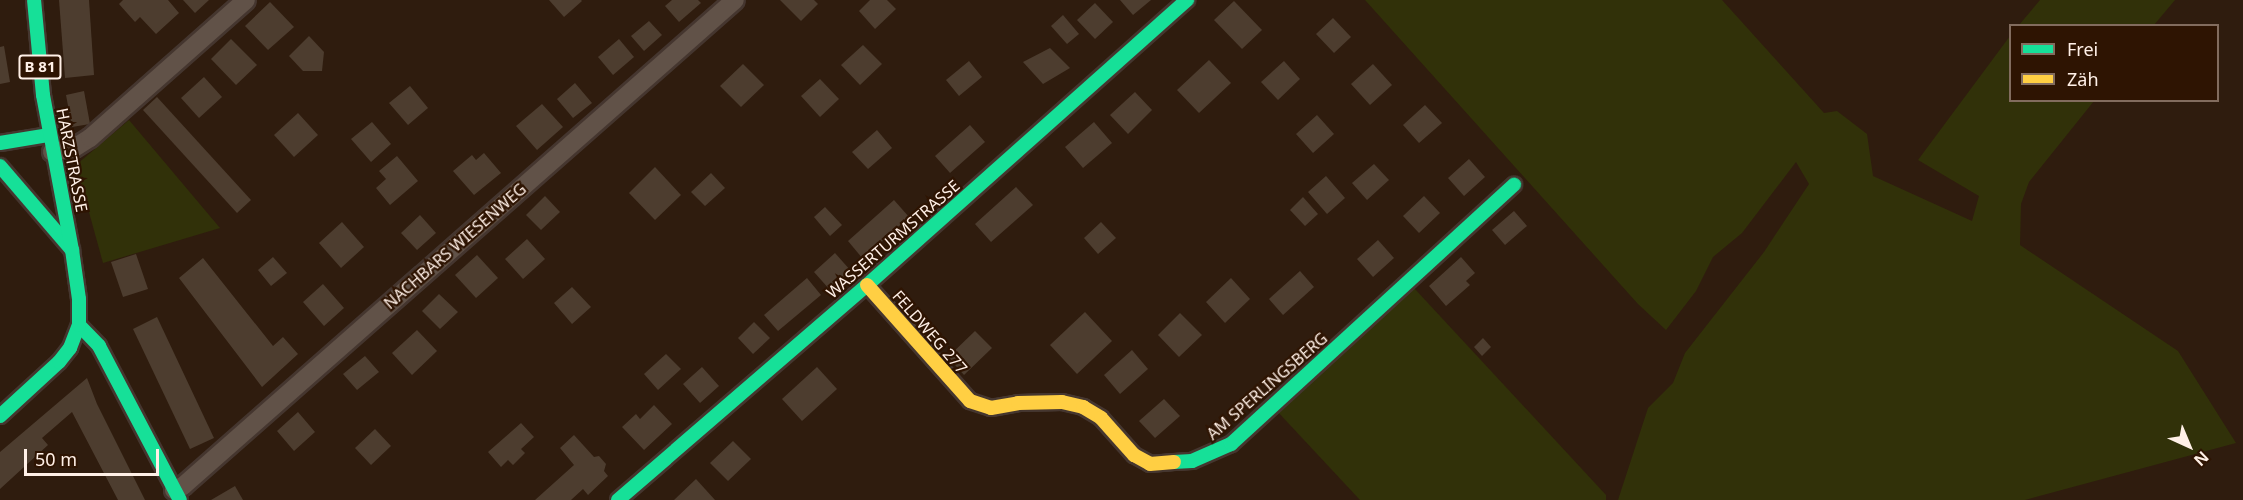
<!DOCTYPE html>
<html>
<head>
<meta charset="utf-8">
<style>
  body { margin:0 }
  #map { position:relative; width:2243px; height:500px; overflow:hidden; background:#2f1c0e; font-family:"Noto Sans",sans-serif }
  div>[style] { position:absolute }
  .green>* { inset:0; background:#313109 }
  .building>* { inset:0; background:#4d3d2f }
  .roads { filter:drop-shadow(2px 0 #45362f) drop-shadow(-2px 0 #45362f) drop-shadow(0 2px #45362f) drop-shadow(0 -2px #45362f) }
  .street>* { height:18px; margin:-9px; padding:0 9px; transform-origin:9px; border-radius:9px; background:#615248 }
  .fast>* { height:14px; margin:-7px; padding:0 7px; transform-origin:7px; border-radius:7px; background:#16e098 }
  .slow>* { height:14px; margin:-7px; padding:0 7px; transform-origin:7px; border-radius:7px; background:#ffcf43 }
  span { translate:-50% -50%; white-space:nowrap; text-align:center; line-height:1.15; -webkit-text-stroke:4.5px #2e1402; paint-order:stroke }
  .shield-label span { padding:2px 4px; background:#2e1402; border:2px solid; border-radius:4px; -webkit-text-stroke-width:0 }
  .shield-label { font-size:15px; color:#fff0e7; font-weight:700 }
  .street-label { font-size:16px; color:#fff0e7 }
  .legend { position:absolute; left:2009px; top:24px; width:210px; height:78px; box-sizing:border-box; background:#2e1402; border:2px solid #826c5e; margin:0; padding:8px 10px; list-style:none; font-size:18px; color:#fff0e7 }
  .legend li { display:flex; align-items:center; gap:12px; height:30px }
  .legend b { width:30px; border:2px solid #826c5e }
  .north { position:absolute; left:2159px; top:416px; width:60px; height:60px; -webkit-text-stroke:4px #2e1402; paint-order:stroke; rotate:136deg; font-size:16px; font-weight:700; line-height:24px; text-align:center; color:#fff0e7 }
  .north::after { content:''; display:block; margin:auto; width:21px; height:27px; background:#fff0e7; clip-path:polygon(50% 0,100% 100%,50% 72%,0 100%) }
  .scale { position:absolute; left:24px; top:449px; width:135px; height:27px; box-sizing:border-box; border:3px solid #fff0e7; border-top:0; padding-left:8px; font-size:18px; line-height:21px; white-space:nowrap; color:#fff0e7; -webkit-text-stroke:4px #2e1402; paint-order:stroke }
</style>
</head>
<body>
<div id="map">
  <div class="green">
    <i style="clip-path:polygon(1365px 0,1722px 0,1824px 113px,1837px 111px,1867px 134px,1873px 176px,1972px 221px,1979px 196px,1918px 160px,2010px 36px,2010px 100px,2094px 101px,2029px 182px,2021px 204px,2020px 245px,2178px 351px,2236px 443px,2025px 500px,1618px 500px,1648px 408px,1673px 383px,1685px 353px,1764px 252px,1809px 184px,1796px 162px,1742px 233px,1713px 257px,1696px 291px,1666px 330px,1638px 304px)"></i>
    <i style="clip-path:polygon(2040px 0,2175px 0,2154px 25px,2019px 25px)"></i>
    <i style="clip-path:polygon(129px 120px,220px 228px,103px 263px,76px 165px)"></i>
    <i style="clip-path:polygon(1414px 288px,1606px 495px,1606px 500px,1360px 500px,1276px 410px)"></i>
  </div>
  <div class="building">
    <i style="clip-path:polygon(59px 0,89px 0,94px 75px,65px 78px)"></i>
    <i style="clip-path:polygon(123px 0,168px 0,179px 13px,156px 34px,140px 17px,135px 22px,119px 4px)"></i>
    <i style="clip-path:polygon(183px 0,209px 0,195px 13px)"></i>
    <i style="clip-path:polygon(549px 0,581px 0,582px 1px,564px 17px)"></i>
    <i style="clip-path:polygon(672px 0,698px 0,701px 3px,679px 22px,665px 6px)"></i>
    <i style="clip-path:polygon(780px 0,814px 0,818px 4px,801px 21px)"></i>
    <i style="clip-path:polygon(870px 0,887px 0,896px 9px,875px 29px,859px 11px)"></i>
    <i style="clip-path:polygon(1120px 0,1151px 0,1133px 15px)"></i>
    <i style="clip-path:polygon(1234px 1px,1262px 30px,1242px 49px,1214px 20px)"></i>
    <i style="clip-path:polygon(270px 2px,294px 27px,268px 50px,245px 26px)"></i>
    <i style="clip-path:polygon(1095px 3px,1113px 22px,1095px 39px,1077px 20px)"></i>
    <i style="clip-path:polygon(1063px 15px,1079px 34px,1067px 44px,1051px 26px)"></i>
    <i style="clip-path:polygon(1333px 18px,1351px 37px,1334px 53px,1316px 34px)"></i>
    <i style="clip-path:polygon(649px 21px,662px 35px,644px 51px,631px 36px)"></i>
    <i style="clip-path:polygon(309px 36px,324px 52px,322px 71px,303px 71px,289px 56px)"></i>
    <i style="clip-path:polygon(231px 39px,257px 65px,236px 85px,211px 59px)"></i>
    <i style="clip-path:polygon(619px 39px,634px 57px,613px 75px,598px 57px)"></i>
    <i style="clip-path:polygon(863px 45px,882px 64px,860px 85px,841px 65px)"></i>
    <i style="clip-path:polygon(4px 46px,10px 82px,0 84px,0 47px)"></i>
    <i style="clip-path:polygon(1050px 48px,1070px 68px,1043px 84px,1023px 62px)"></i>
    <i style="clip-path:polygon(1209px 60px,1231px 83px,1199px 113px,1177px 90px)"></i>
    <i style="clip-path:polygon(969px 61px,982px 77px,959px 96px,946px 80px)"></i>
    <i style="clip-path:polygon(1284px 61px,1300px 79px,1278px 100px,1261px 82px)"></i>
    <i style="clip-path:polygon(743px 64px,764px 85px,741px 107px,720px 86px)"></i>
    <i style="clip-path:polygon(1373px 64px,1392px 85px,1370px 105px,1351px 84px)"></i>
    <i style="clip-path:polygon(204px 77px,222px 97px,199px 118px,181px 98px)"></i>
    <i style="clip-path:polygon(820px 79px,839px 99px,820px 117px,801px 96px)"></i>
    <i style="clip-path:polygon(575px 83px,592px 103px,573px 118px,557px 99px)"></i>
    <i style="clip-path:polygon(410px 86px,428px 108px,408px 125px,389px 103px)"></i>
    <i style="clip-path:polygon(84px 91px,90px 124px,72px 127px,66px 95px)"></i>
    <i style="clip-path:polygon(1135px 92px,1152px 110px,1128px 134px,1110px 115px)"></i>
    <i style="clip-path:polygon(157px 97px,251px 200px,237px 213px,143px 110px)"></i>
    <i style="clip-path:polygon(542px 104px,563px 127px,537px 150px,516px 126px)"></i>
    <i style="clip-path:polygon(1425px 105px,1442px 123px,1419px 143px,1403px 125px)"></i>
    <i style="clip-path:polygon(298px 113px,318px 135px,294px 157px,274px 135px)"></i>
    <i style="clip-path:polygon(1317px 115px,1334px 134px,1313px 153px,1296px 134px)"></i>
    <i style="clip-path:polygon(372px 122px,391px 144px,371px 162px,351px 139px)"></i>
    <i style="clip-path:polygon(1094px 122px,1112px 143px,1083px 168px,1065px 147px)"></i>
    <i style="clip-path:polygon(970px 125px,985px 142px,950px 173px,935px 156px)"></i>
    <i style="clip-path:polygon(877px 130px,892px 148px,868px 169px,852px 152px)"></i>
    <i style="clip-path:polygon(484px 153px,501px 173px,474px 195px,453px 171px,472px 155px,476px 160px)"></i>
    <i style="clip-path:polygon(397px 156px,418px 181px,390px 205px,376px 188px,386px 179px,379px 171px)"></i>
    <i style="clip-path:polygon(1469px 159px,1485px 177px,1464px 196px,1448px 178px)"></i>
    <i style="clip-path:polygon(1374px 164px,1389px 180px,1367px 200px,1352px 183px)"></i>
    <i style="clip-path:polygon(655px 167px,681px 195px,655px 220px,629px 193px)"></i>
    <i style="clip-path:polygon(711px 173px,725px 188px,705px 206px,691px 192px)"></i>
    <i style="clip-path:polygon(1326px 176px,1345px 198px,1327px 214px,1308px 192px)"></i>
    <i style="clip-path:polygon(1016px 187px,1033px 205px,991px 242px,975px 224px)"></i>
    <i style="clip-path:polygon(545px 196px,560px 212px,541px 230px,526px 215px)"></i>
    <i style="clip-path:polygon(1424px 196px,1440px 213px,1419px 233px,1403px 216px)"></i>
    <i style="clip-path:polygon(1303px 197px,1318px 214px,1305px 226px,1290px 210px)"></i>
    <i style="clip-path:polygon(894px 200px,909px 217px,863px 259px,848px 241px)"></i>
    <i style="clip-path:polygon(825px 207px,842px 225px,830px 236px,814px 217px)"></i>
    <i style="clip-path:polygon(1514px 211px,1527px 226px,1505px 245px,1492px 230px)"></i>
    <i style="clip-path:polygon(420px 215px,436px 233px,417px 250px,401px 233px)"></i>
    <i style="clip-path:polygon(342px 222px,364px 247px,341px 268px,319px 243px)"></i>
    <i style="clip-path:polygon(1101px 222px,1116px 238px,1098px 254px,1084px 238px)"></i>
    <i style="clip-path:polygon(527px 239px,545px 259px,523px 279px,505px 259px)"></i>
    <i style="clip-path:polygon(1378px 240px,1394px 258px,1373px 277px,1357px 259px)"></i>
    <i style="clip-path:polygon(835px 253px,851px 271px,830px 290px,814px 272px)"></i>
    <i style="clip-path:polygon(136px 254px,148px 289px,123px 297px,111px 262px)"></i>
    <i style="clip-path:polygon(477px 255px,498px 278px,476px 298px,455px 275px)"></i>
    <i style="clip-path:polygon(273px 257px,287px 273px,271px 286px,258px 270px)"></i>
    <i style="clip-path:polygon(1461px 257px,1475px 273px,1466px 281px,1470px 285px,1446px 306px,1429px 286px)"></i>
    <i style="clip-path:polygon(203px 258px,273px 346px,283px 337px,298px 354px,262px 387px,179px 278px)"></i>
    <i style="clip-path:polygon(1300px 271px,1314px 287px,1283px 315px,1269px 299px)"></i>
    <i style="clip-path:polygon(807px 278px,821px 295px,778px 331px,764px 315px)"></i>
    <i style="clip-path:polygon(1231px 278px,1250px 299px,1225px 323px,1206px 302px)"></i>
    <i style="clip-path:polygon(323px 284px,344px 308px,324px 326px,303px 302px)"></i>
    <i style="clip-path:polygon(572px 287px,591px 307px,572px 324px,554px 303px)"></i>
    <i style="clip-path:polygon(439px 294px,458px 312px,440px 329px,422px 311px)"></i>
    <i style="clip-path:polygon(1085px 312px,1112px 341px,1077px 374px,1050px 345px)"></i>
    <i style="clip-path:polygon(1180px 313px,1202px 335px,1179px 357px,1158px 335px)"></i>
    <i style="clip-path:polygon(157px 317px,214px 438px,190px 449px,133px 329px)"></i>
    <i style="clip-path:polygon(754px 322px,770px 338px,753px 354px,738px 338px)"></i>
    <i style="clip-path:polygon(417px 330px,437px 351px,412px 375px,392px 353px)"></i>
    <i style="clip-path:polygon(975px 331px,992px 348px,964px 375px,948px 357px)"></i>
    <i style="clip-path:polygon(1483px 338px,1491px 347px,1482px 356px,1474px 347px)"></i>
    <i style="clip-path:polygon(1132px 350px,1148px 369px,1120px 394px,1104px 375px)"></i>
    <i style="clip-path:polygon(666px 354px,681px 369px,658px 390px,644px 374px)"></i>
    <i style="clip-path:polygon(365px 356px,379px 372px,357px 390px,343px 374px)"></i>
    <i style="clip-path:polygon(702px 367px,719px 386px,700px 403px,683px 384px)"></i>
    <i style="clip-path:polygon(817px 367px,837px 389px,802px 421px,782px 399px)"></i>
    <i style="clip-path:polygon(87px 378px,97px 404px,145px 500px,118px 500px,72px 412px,42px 438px,48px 445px,0 489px,0 452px)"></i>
    <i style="clip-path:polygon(1164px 399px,1180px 416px,1155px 438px,1139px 421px)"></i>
    <i style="clip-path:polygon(654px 405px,672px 424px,644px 450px,622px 427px,636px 414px,640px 419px)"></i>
    <i style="clip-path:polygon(298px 412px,315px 432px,294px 451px,277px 431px)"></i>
    <i style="clip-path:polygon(521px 423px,534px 437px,521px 449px,525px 453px,513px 465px,508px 460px,501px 467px,488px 452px)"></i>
    <i style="clip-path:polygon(375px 429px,391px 446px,371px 465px,355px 448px)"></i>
    <i style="clip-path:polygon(574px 435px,594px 457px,599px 456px,606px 464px,604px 471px,608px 476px,588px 495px,583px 489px,571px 500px,535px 500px,574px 465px,560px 448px)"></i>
    <i style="clip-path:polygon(733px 441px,751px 459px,728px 481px,710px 463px)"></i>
    <i style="clip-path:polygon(696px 479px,715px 500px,674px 500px)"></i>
    <i style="clip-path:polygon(235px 486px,243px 500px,211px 500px)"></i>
  </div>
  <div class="roads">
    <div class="street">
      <i style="left:52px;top:152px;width:22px;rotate:-10deg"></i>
      <i style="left:74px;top:148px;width:19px;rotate:-32deg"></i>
      <i style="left:90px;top:138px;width:208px;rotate:-41.5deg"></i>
      <i style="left:174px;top:490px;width:10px;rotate:-24deg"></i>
      <i style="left:183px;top:486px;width:735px;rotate:-41.36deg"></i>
    </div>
    <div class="fast">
      <i style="left:0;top:143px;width:50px;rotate:-9.3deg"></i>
      <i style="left:0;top:166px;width:111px;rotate:49.4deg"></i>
      <i style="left:79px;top:325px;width:29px;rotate:46deg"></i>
      <i style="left:99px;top:346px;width:174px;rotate:62.3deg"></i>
      <i style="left:0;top:416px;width:80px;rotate:-42.5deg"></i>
      <i style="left:59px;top:362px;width:18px;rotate:-52deg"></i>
      <i style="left:70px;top:348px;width:25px;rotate:-69deg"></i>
      <i style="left:79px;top:325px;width:26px;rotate:-90deg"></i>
      <i style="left:79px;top:299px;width:49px;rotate:-98.1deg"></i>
      <i style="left:72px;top:250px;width:158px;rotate:-100.6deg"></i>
      <i style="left:43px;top:95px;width:95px;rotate:-95.4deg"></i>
      <i style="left:1174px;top:462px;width:18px;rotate:-3deg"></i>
      <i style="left:1192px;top:461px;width:43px;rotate:-23.6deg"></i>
      <i style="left:1231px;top:444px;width:384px;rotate:-42.5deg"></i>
      <i style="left:618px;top:500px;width:329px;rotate:-40.8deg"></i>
      <i style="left:867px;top:285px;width:429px;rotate:-41.7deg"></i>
    </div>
    <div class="slow">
      <i style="left:867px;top:285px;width:155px;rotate:48.4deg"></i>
      <i style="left:970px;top:401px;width:22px;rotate:18deg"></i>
      <i style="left:991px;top:408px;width:27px;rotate:-10deg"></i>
      <i style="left:1018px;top:403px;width:44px;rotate:-1.3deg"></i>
      <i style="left:1062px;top:402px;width:22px;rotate:13deg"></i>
      <i style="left:1083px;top:407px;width:21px;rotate:31deg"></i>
      <i style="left:1101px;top:418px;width:50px;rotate:48.3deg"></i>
      <i style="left:1134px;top:455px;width:18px;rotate:29deg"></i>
      <i style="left:1150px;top:464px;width:24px;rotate:-5deg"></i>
    </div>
  </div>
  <div class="shield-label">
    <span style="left:40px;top:67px">B 81</span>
  </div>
  <div class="street-label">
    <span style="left:72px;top:160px;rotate:79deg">HARZSTRASSE</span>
    <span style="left:893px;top:239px;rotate:-41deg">WASSERTURMSTRASSE</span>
    <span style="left:455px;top:246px;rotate:-41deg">NACHBARS WIESENWEG</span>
    <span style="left:930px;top:332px;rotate:49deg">FELDWEG 277</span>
    <span style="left:1267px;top:386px;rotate:-41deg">AM SPERLINGSBERG</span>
  </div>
  <ul class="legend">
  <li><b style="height:8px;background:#16e098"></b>Frei</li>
  <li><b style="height:8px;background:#ffcf43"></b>Zäh</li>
  </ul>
  <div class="north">N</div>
  <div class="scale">50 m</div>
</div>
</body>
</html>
